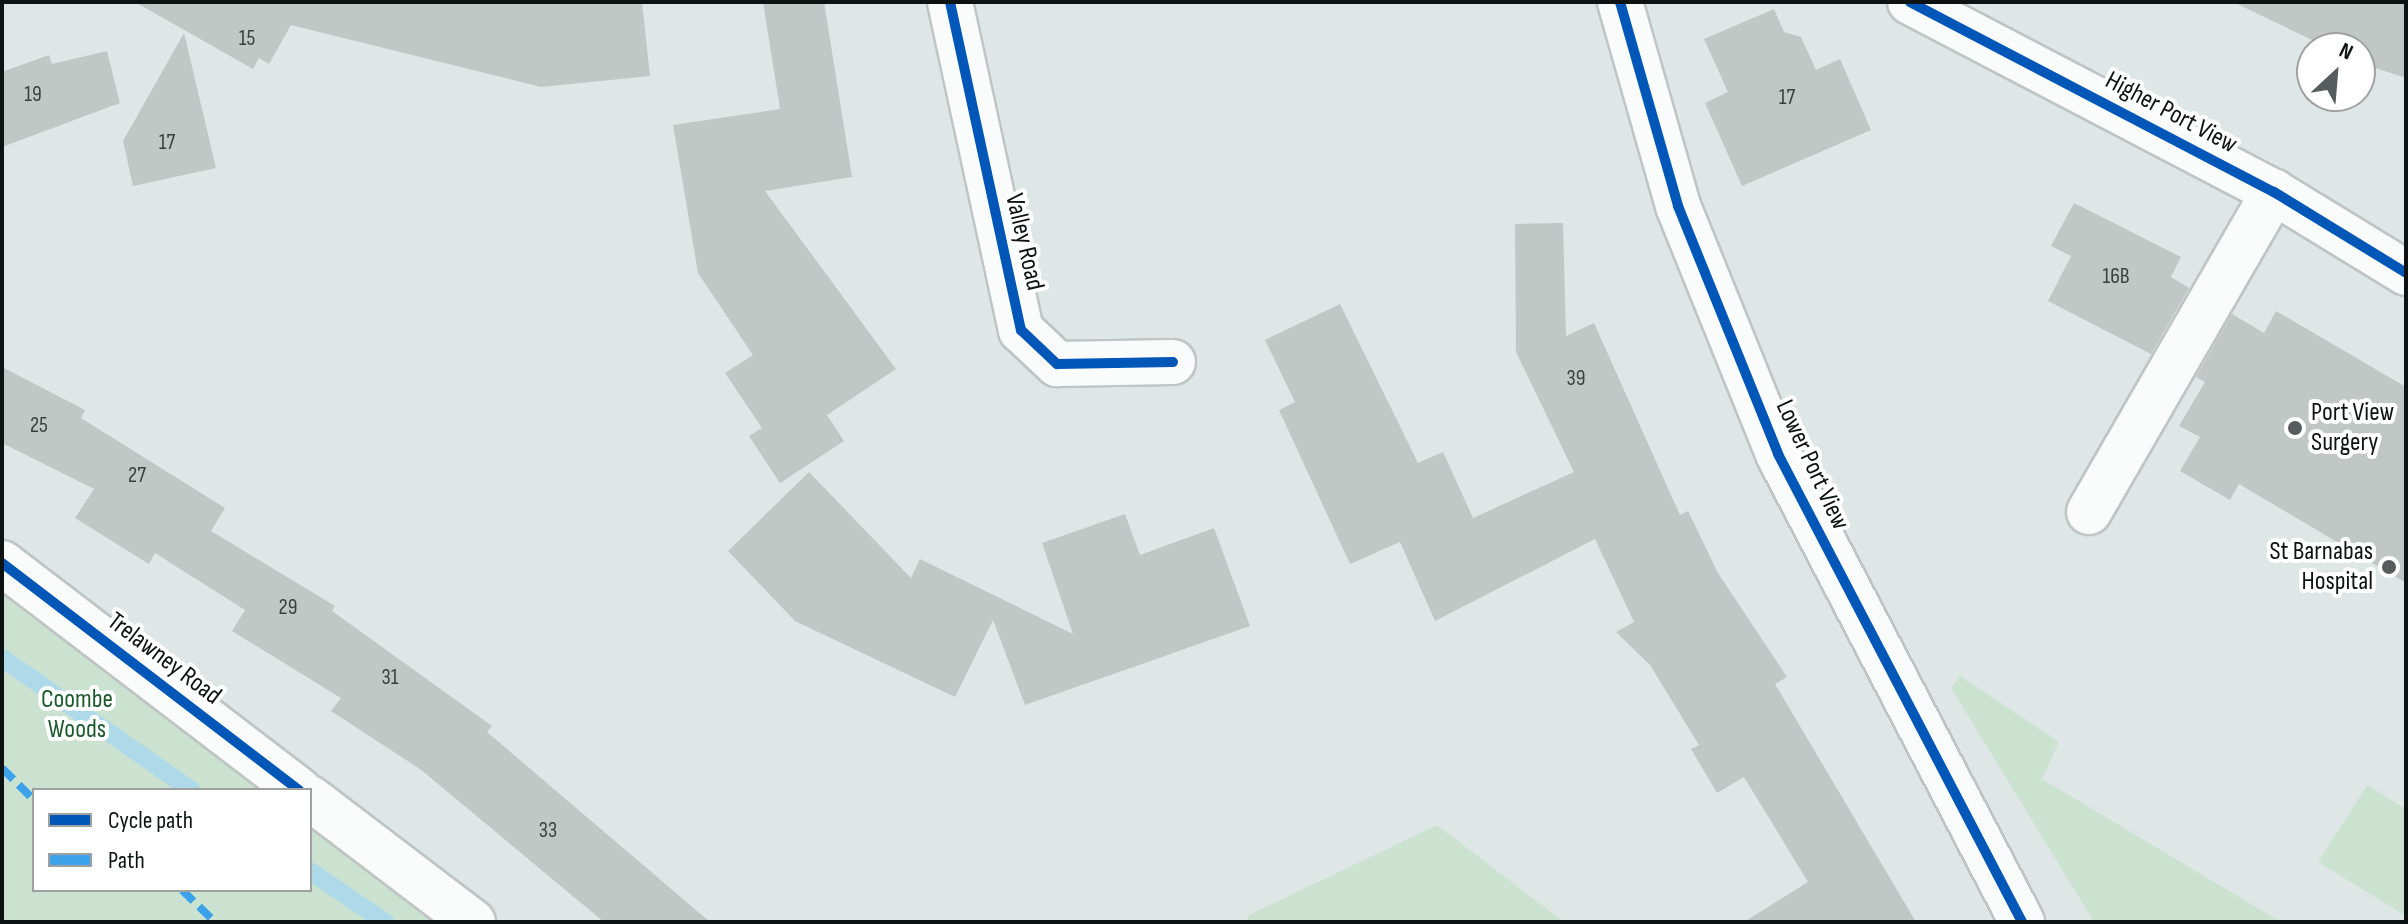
<!DOCTYPE html>
<html>
<head>
<meta charset="utf-8">
<style>
  body { margin:0 }
  #map { position:relative; width:2408px; height:924px; overflow:hidden; background:#dee7e6; font-family:"Sofia Sans Condensed",sans-serif }
  div>[style] { position:absolute }
  .green>* { inset:0; background:#cbe2d1 }
  .stream>* { height:18px; margin:-9px; padding:0 9px; transform-origin:9px; border-radius:9px; background:#add9e8 }
  .building>* { inset:0; background:#c0c7c5 }
  .roads { filter:drop-shadow(2px 0 #bec5c4) drop-shadow(-2px 0 #bec5c4) drop-shadow(0 2px #bec5c4) drop-shadow(0 -2px #bec5c4) }
  .minor>* { height:44px; margin:-22px; padding:0 22px; transform-origin:22px; border-radius:22px; background:#fafbfb }
  .quiet>* { height:8px; margin-top:-4px; transform-origin:0; background:repeating-linear-gradient(90deg,#3ca2ea 0 16px,transparent 0 24px) }
  .cycleway>* { height:10px; margin:-5px; padding:0 5px; transform-origin:5px; border-radius:5px; background:#0057b8 }
  .dots>* { width:22px; height:22px; translate:-50% -50%; box-sizing:border-box; border:4px solid #fff; border-radius:50% }
  span { translate:-50% -50%; white-space:nowrap; text-align:center; line-height:1.15; -webkit-text-stroke:8px #fff; paint-order:stroke }
  .number-label { font-size:22px; color:#3a403f }
  .number-label span { -webkit-text-stroke-width:0 }
  .street-label { font-size:26px; color:#0d1312 }
  .poi-label { font-size:26px; color:#0d1312 }
  .left { translate:0 -50%; text-align:left }
  .right { translate:-100% -50%; text-align:right }
  .park-label { font-size:26px; color:#1b5a2c }
  .frame { position:absolute; inset:0; border:4px solid #0d1312; pointer-events:none }
  .legend { position:absolute; left:32px; top:788px; width:280px; height:104px; box-sizing:border-box; background:#fff; border:2px solid #9ea1a0; margin:0; padding:10px 14px; list-style:none; font-size:24px; color:#0d1312 }
  .legend li { display:flex; align-items:center; gap:16px; height:40px }
  .legend b { width:40px; border:2px solid #9ea1a0 }
  .north { position:absolute; left:2296px; top:32px; width:80px; height:80px; box-sizing:border-box; background:#fff; border:2px solid #9ea1a0; border-radius:50%; rotate:26deg; font-size:22px; font-weight:700; line-height:32px; text-align:center; color:#0d1312 }
  .north::after { content:''; display:block; margin:auto; width:28px; height:36px; background:#565d5c; clip-path:polygon(50% 0,100% 100%,50% 72%,0 100%) }
</style>
</head>
<body>
<div id="map">
  <div class="green">
    <i style="clip-path:polygon(2px 563px,299px 790px,34px 790px,34px 890px,310px 890px,310px 798px,473px 922px,2px 922px)"></i>
    <i style="clip-path:polygon(1960px 676px,2059px 742px,2042px 779px,2281px 922px,2094px 922px,1951px 688px)"></i>
    <i style="clip-path:polygon(2367px 785px,2406px 809px,2406px 916px,2318px 862px)"></i>
    <i style="clip-path:polygon(1437px 825px,1564px 922px,1247px 922px,1249px 915px)"></i>
  </div>
  <div class="stream">
    <i style="left:2px;top:658px;width:231px;rotate:34.9deg"></i>
    <i style="left:310px;top:871px;width:91px;rotate:34.2deg"></i>
  </div>
  <div class="building">
    <i style="clip-path:polygon(135px 2px,642px 2px,650px 76px,541px 87px,291px 25px,269px 64px,259px 58px,253px 69px)"></i>
    <i style="clip-path:polygon(763px 2px,824px 2px,852px 177px,765px 191px,896px 369px,827px 415px,844px 441px,780px 483px,749px 436px,762px 428px,725px 373px,753px 355px,698px 273px,673px 125px,780px 109px)"></i>
    <i style="clip-path:polygon(2233px 2px,2406px 2px,2406px 78px,2360px 63px,2360px 48px,2329px 48px)"></i>
    <i style="clip-path:polygon(1774px 9px,1784px 32px,1801px 37px,1816px 70px,1840px 59px,1871px 130px,1742px 186px,1705px 103px,1728px 92px,1704px 39px)"></i>
    <i style="clip-path:polygon(184px 33px,216px 168px,133px 186px,123px 141px)"></i>
    <i style="clip-path:polygon(107px 51px,120px 103px,2px 147px,2px 72px,49px 55px,52px 64px)"></i>
    <i style="clip-path:polygon(2074px 203px,2181px 257px,2171px 277px,2189px 288px,2151px 354px,2048px 301px,2071px 256px,2051px 246px)"></i>
    <i style="clip-path:polygon(1563px 223px,1566px 336px,1594px 323px,1680px 515px,1688px 511px,1718px 573px,1787px 677px,1775px 684px,1916px 922px,1744px 922px,1808px 882px,1744px 777px,1717px 793px,1691px 749px,1699px 745px,1650px 665px,1616px 632px,1634px 622px,1595px 539px,1435px 621px,1400px 542px,1350px 564px,1279px 410px,1295px 402px,1265px 340px,1340px 304px,1418px 463px,1443px 452px,1473px 518px,1574px 472px,1516px 352px,1515px 224px)"></i>
    <i style="clip-path:polygon(2276px 311px,2406px 387px,2406px 583px,2239px 484px,2230px 500px,2180px 471px,2200px 437px,2179px 426px,2205px 382px,2196px 377px,2232px 314px,2264px 333px)"></i>
    <i style="clip-path:polygon(2px 367px,85px 410px,81px 418px,225px 508px,211px 531px,335px 606px,332px 611px,492px 726px,487px 732px,710px 922px,604px 922px,420px 769px,331px 711px,341px 698px,232px 631px,245px 610px,155px 553px,149px 564px,75px 518px,94px 489px,2px 443px)"></i>
    <i style="clip-path:polygon(809px 472px,911px 578px,920px 559px,1073px 634px,1042px 543px,1125px 514px,1140px 555px,1214px 528px,1250px 626px,1025px 705px,993px 620px,955px 697px,795px 621px,728px 551px)"></i>
  </div>
  <div class="roads">
    <div class="minor">
      <i style="left:950px;top:2px;width:336px;rotate:77.8deg"></i>
      <i style="left:1021px;top:330px;width:50px;rotate:43.4deg"></i>
      <i style="left:1057px;top:364px;width:116px;rotate:-1deg"></i>
      <i style="left:1620px;top:2px;width:212px;rotate:74.1deg"></i>
      <i style="left:1678px;top:206px;width:267px;rotate:68deg"></i>
      <i style="left:1778px;top:454px;width:528px;rotate:62.46deg"></i>
      <i style="left:1910px;top:2px;width:411px;rotate:27.6deg"></i>
      <i style="left:2274px;top:192px;width:155px;rotate:31.5deg"></i>
      <i style="left:2089px;top:512px;width:370px;rotate:-60deg"></i>
      <i style="left:2px;top:563px;width:374px;rotate:37.4deg"></i>
      <i style="left:310px;top:798px;width:205px;rotate:37.3deg"></i>
    </div>
  </div>
  <div class="quiet">
    <i style="left:2px;top:768px;width:45px;rotate:45deg"></i>
    <i style="left:182px;top:890px;width:46px;rotate:44.1deg"></i>
  </div>
  <div class="cycleway">
    <i style="left:950px;top:2px;width:336px;rotate:77.8deg"></i>
    <i style="left:1021px;top:330px;width:50px;rotate:43.4deg"></i>
    <i style="left:1057px;top:364px;width:116px;rotate:-1deg"></i>
    <i style="left:1620px;top:2px;width:212px;rotate:74.1deg"></i>
    <i style="left:1678px;top:206px;width:267px;rotate:68deg"></i>
    <i style="left:1778px;top:454px;width:528px;rotate:62.46deg"></i>
    <i style="left:1910px;top:2px;width:411px;rotate:27.6deg"></i>
    <i style="left:2274px;top:192px;width:155px;rotate:31.5deg"></i>
    <i style="left:2px;top:563px;width:374px;rotate:37.4deg"></i>
  </div>
  <div class="dots">
    <i style="left:2295px;top:428px;background:#565d5c"></i>
    <i style="left:2389px;top:567px;background:#565d5c"></i>
  </div>
  <div class="number-label">
    <span style="left:247px;top:39px">15</span>
    <span style="left:33px;top:95px">19</span>
    <span style="left:1787px;top:98px">17</span>
    <span style="left:167px;top:143px">17</span>
    <span style="left:2116px;top:277px">16B</span>
    <span style="left:1576px;top:379px">39</span>
    <span style="left:39px;top:426px">25</span>
    <span style="left:137px;top:476px">27</span>
    <span style="left:288px;top:608px">29</span>
    <span style="left:390px;top:678px">31</span>
    <span style="left:548px;top:831px">33</span>
  </div>
  <div class="street-label">
    <span style="left:2171px;top:113px;rotate:28deg">Higher Port View</span>
    <span style="left:1024px;top:242px;rotate:77deg">Valley Road</span>
    <span style="left:1812px;top:465px;rotate:65deg">Lower Port View</span>
    <span style="left:164px;top:659px;rotate:37deg">Trelawney Road</span>
  </div>
  <div class="poi-label">
    <span class="left" style="left:2311px;top:428px">Port View<br>Surgery</span>
    <span class="right" style="left:2373px;top:567px">St Barnabas<br>Hospital</span>
  </div>
  <div class="park-label">
    <span style="left:77px;top:715px">Coombe<br>Woods</span>
  </div>
  <div class="frame"></div>
  <ul class="legend">
  <li><b style="height:10px;background:#0057b8"></b>Cycle path</li>
  <li><b style="height:10px;background:#3ca2ea"></b>Path</li>
  </ul>
  <div class="north">N</div>
</div>
</body>
</html>
